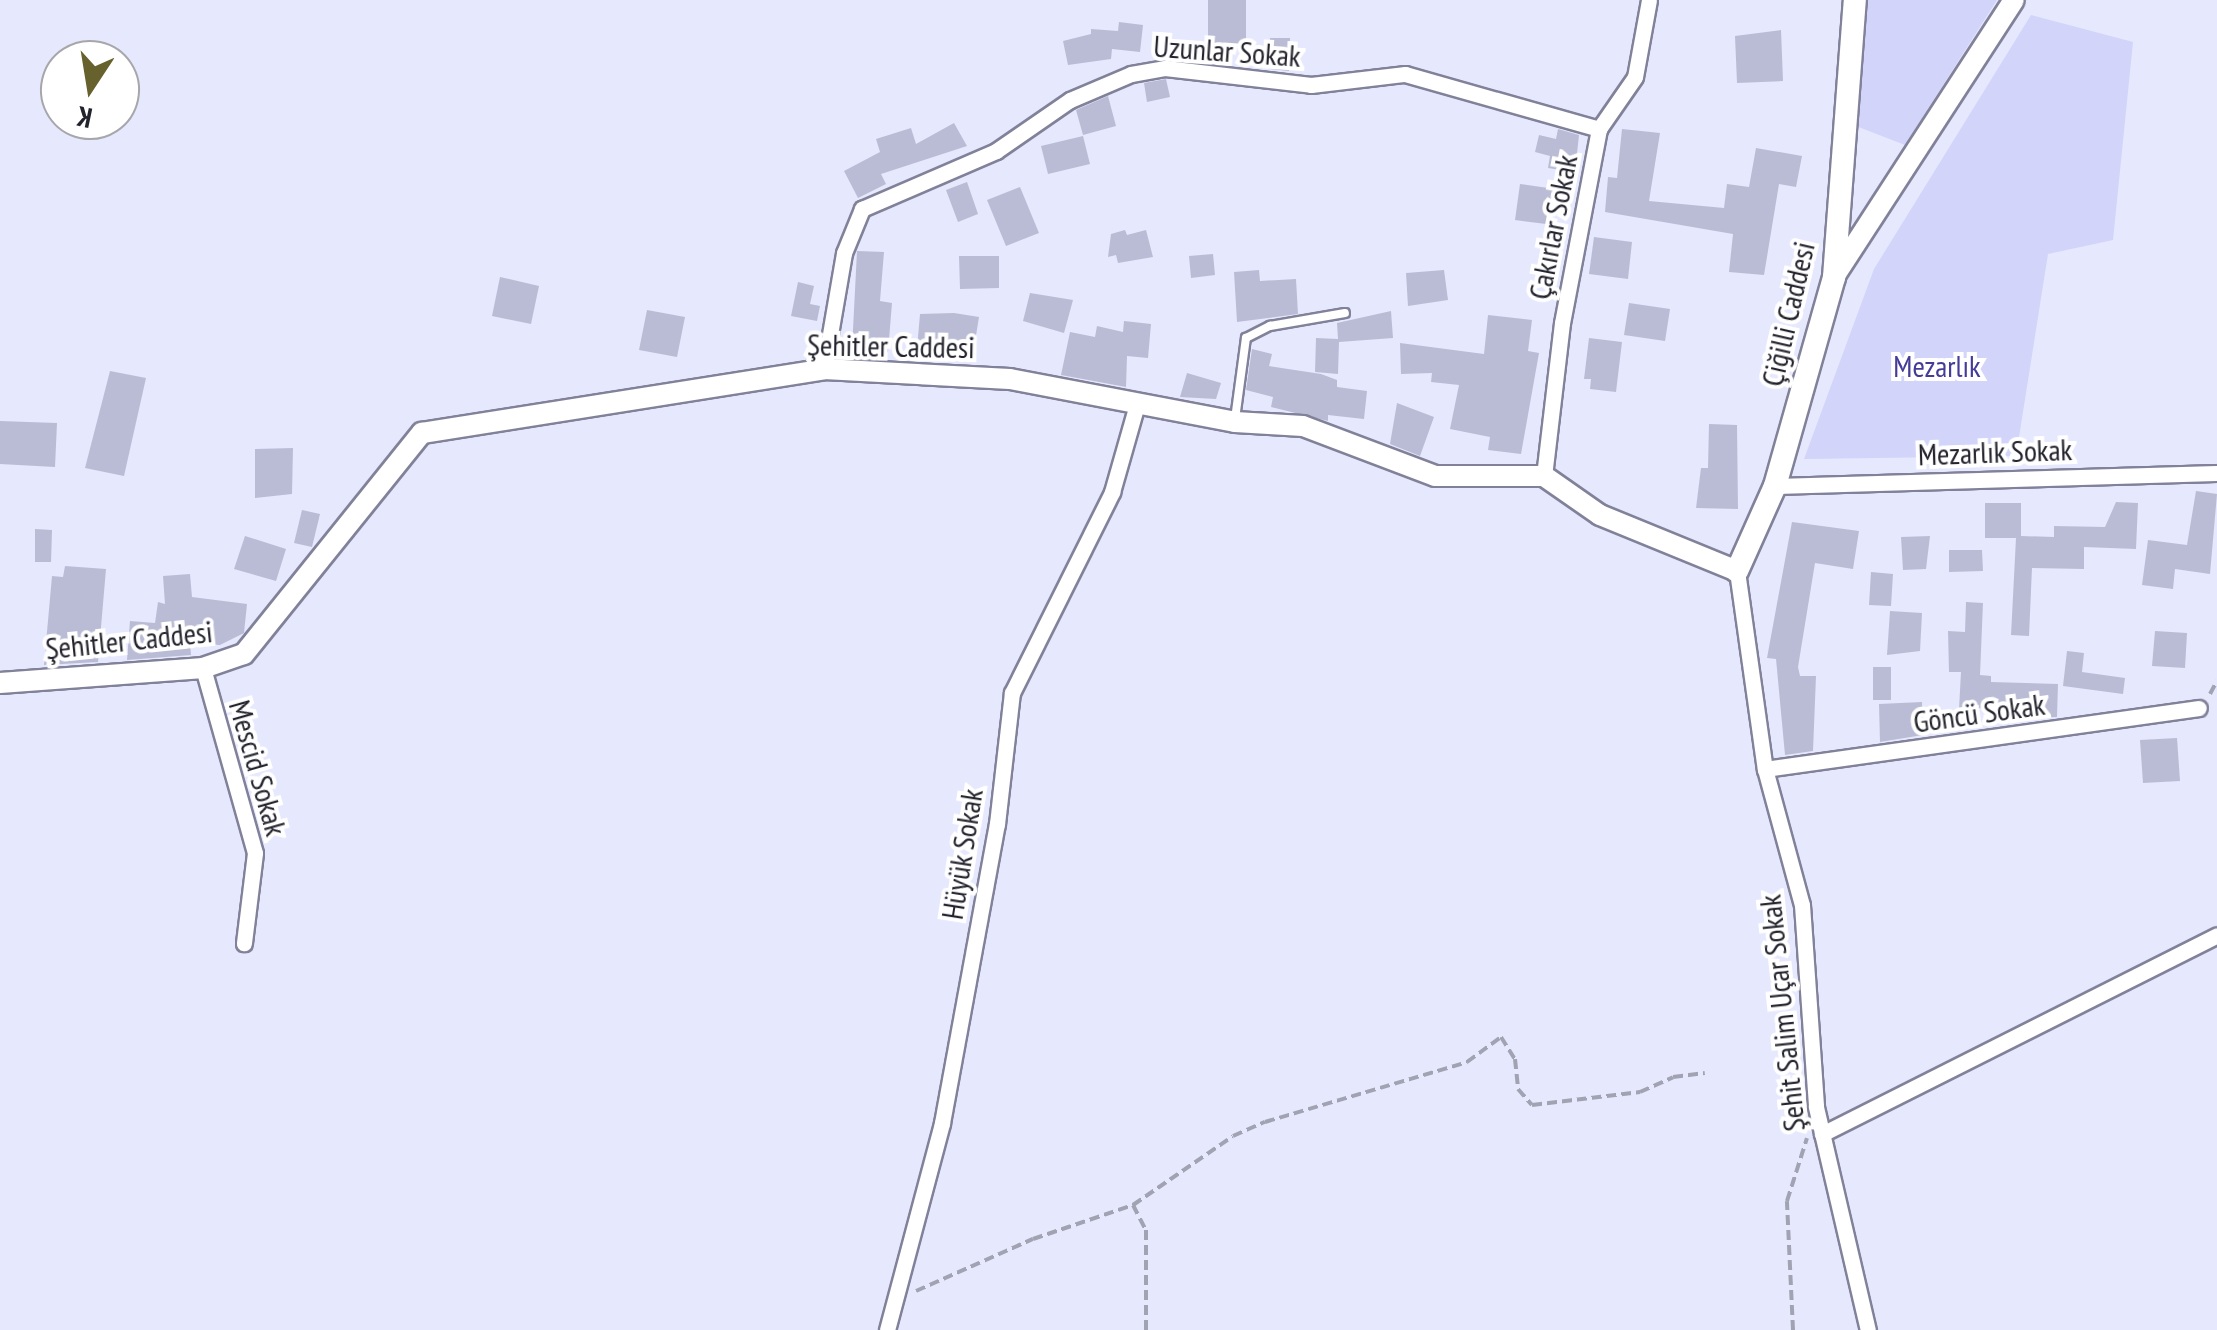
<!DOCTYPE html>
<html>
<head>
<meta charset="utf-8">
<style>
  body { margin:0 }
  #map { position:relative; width:2217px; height:1330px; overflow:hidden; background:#e6e8fd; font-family:"PT Sans Narrow",sans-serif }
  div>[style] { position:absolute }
  .green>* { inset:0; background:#d2d4fa }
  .building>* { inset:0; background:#babcd5 }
  .path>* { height:4px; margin-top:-2px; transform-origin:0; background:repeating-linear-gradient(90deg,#a1a3b3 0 10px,transparent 0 15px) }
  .roads { filter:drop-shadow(2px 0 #81829a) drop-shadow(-2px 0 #81829a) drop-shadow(0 2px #81829a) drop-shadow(0 -2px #81829a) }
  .service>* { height:8px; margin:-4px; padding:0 4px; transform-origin:4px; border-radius:4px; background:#fff }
  .minor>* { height:15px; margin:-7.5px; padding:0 7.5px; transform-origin:7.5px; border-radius:7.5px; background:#fff }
  .tertiary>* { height:20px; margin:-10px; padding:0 10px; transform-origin:10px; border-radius:10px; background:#fff }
  .secondary>* { height:22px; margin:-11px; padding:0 11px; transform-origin:11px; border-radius:11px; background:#fff }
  span { translate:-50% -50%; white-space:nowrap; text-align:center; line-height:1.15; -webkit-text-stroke:8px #fff; paint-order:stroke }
  .street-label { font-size:30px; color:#22232c }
  .park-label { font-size:30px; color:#453c98 }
  .north { position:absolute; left:40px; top:40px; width:100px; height:100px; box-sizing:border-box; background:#fff; border:2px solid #a7a7ab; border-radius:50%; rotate:192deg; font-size:28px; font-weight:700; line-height:40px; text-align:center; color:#22232c }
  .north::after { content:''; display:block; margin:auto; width:35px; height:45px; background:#67612d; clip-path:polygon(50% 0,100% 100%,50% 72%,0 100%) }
</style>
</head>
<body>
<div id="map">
  <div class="green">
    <i style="clip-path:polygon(1864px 0,1997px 0,1905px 145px,1856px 126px)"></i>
    <i style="clip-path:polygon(2031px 15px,2133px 42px,2113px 240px,2048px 254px,2016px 456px,1804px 459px,1874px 269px)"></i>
  </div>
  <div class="building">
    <i style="clip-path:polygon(1208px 0,1246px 0,1246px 47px,1208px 47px)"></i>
    <i style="clip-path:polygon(1119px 22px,1143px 25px,1140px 52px,1112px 49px,1111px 59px,1068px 65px,1063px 41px,1091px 34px,1091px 29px,1118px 31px)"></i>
    <i style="clip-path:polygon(1781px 30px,1783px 81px,1737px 83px,1735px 36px)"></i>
    <i style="clip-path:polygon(1270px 38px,1290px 38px,1289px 71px,1269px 69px)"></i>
    <i style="clip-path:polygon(1166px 79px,1170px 97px,1147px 102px,1144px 83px)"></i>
    <i style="clip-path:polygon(1108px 96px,1116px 126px,1083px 135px,1076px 110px)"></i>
    <i style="clip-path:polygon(954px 123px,967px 146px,881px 174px,886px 184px,858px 198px,844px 171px,880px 152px,876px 139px,911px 128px,916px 144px)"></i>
    <i style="clip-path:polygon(1558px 129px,1579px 135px,1575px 172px,1548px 168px,1550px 156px,1535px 152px,1539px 135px,1556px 139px)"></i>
    <i style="clip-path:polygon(1622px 129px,1660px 133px,1649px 201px,1724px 208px,1727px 184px,1749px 187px,1756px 148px,1802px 156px,1796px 187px,1779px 184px,1764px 275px,1729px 272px,1733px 234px,1605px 212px,1608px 177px,1617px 178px)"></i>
    <i style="clip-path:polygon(1083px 136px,1090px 164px,1048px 174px,1041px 146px)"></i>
    <i style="clip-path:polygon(967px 182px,978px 214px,958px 222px,946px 190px)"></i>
    <i style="clip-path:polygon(1520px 184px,1555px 189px,1546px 224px,1515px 220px)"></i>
    <i style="clip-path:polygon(1020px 187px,1039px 233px,1006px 246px,987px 200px)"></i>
    <i style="clip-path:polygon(1125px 230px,1127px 235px,1146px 230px,1153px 257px,1118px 263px,1116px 255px,1108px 257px,1111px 234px)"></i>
    <i style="clip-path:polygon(1594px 237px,1632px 242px,1628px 279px,1589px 274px)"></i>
    <i style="clip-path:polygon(857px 251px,884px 252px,880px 301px,892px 303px,888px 352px,852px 349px)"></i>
    <i style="clip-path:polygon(1213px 254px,1215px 275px,1191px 278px,1189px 256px)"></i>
    <i style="clip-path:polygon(959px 256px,999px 256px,999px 288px,960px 289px)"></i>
    <i style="clip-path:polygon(1259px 270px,1260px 281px,1296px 279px,1298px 314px,1237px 322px,1234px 272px)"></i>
    <i style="clip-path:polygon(1444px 270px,1448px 300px,1408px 306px,1406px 273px)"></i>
    <i style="clip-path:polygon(500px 277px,539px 286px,531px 324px,492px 316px)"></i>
    <i style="clip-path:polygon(798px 282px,814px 286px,810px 304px,820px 306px,817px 321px,791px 316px)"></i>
    <i style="clip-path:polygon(1030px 293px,1073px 300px,1064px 333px,1023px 321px)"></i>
    <i style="clip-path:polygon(1629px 303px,1670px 309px,1665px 341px,1624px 335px)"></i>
    <i style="clip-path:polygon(647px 310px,685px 317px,677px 357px,639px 350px)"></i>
    <i style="clip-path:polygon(1391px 311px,1393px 338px,1339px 342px,1338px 374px,1315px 372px,1316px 338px,1338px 339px,1337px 323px)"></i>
    <i style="clip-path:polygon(954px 313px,979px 317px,973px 354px,945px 349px,939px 361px,916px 360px,920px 314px)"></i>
    <i style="clip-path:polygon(1488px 315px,1532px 320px,1528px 351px,1539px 353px,1521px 454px,1488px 450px,1490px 437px,1450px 429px,1459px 385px,1431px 382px,1432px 373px,1401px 374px,1400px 343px,1484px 354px)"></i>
    <i style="clip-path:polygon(1124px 321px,1151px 324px,1148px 358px,1127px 356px,1126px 387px,1061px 375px,1070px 332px,1095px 337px,1097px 326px,1123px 332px)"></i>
    <i style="clip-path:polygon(1589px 338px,1622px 342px,1616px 392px,1590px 389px,1591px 379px,1584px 379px)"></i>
    <i style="clip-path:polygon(1252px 349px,1272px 354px,1269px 366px,1321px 374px,1337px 380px,1337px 387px,1367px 391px,1364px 419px,1328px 415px,1328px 421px,1271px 407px,1273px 397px,1246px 390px)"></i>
    <i style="clip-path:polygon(110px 371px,146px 378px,124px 476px,85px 468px)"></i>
    <i style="clip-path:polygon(1187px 373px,1221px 383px,1216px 399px,1180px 397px)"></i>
    <i style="clip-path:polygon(1397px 403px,1434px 417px,1420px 456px,1390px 444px)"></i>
    <i style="clip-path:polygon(0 421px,57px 423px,55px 467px,0 464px)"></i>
    <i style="clip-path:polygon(1709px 424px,1737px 425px,1738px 509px,1696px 508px,1701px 468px,1708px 468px)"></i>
    <i style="clip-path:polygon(293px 448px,292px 494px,255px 498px,255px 449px)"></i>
    <i style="clip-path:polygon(2196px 491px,2217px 494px,2210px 574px,2175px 569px,2173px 589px,2142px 585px,2148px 540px,2187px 545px)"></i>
    <i style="clip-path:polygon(2116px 502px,2138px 503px,2136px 549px,2084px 547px,2084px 569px,2032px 568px,2029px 636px,2011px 635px,2016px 538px,1985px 538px,1985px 503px,2021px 503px,2021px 536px,2054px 537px,2054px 526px,2105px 527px)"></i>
    <i style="clip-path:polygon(302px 510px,320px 514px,312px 547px,294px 543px)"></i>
    <i style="clip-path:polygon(1792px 522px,1859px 531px,1853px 569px,1815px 563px,1798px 667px,1800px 676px,1816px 676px,1813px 751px,1785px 755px,1776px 659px,1767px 658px)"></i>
    <i style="clip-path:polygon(35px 529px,52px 530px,51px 562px,35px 562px)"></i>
    <i style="clip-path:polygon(245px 536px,286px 549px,276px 581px,234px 569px)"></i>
    <i style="clip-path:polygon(1930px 536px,1926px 569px,1903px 570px,1901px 537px)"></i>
    <i style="clip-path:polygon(1949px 550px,1982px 550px,1983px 571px,1949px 572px)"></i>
    <i style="clip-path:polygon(65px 566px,106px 569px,98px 662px,44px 665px,52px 576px,63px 577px)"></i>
    <i style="clip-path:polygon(1871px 572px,1893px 574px,1891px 606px,1869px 605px)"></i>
    <i style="clip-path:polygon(190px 574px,192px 597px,247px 604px,244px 633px,220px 645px,190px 643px,191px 655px,127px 660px,130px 621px,155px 623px,158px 602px,165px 604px,163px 576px)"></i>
    <i style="clip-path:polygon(1966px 602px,1983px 603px,1980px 675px,1991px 676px,1991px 682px,2058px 684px,2057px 717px,2021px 718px,2021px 707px,1959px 709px,1961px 672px,1949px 672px,1948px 631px,1965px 632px)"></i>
    <i style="clip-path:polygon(1890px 611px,1922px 613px,1920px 651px,1887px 655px)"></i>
    <i style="clip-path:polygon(2155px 631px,2187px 633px,2185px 668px,2152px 666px)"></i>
    <i style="clip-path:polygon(2067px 651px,2084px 653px,2082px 672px,2125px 678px,2123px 694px,2063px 686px)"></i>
    <i style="clip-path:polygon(1873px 667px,1891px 667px,1891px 700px,1873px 700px)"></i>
    <i style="clip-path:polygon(1922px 702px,1923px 735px,1880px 742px,1879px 704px)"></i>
    <i style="clip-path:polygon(2177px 738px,2180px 781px,2143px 783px,2140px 740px)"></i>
  </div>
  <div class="path">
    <i style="left:2210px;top:694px;width:15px;rotate:-62deg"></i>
    <i style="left:1133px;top:1205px;width:28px;rotate:63deg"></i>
    <i style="left:1146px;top:1230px;width:100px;rotate:90deg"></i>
    <i style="left:916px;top:1291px;width:128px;rotate:-24deg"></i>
    <i style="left:1033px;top:1239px;width:106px;rotate:-18.8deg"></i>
    <i style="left:1133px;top:1205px;width:121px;rotate:-34.6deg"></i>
    <i style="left:1233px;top:1136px;width:35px;rotate:-24deg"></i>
    <i style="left:1265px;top:1122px;width:211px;rotate:-16.5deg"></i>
    <i style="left:1467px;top:1062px;width:42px;rotate:-36.3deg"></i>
    <i style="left:1501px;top:1037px;width:26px;rotate:58deg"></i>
    <i style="left:1515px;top:1059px;width:30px;rotate:84deg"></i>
    <i style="left:1518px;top:1089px;width:21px;rotate:49deg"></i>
    <i style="left:1532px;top:1105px;width:109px;rotate:-6.9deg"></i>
    <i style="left:1640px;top:1092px;width:36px;rotate:-24deg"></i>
    <i style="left:1673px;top:1077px;width:32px;rotate:-7deg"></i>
    <i style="left:1793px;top:1330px;width:129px;rotate:-92.7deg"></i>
    <i style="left:1787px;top:1201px;width:66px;rotate:-72.4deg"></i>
  </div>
  <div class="roads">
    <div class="service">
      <i style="left:1235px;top:419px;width:82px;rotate:-82.3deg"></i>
      <i style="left:1246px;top:338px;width:27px;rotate:-27deg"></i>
      <i style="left:1270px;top:326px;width:76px;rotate:-9.8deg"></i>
    </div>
    <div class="minor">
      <i style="left:824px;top:369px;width:118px;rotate:-80.2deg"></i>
      <i style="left:844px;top:253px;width:48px;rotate:-67.8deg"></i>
      <i style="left:862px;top:209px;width:146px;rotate:-23.4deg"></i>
      <i style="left:996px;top:151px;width:90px;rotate:-34.6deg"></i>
      <i style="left:1070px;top:100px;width:66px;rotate:-23.1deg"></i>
      <i style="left:1131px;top:74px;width:35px;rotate:-10deg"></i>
      <i style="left:1165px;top:68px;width:147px;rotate:6.6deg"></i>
      <i style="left:1311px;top:85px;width:95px;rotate:-6.7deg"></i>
      <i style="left:1405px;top:74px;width:202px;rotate:15.8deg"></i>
      <i style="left:1544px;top:476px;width:154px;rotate:-83.3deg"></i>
      <i style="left:1562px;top:323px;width:197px;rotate:-79.2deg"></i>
      <i style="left:1599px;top:129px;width:63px;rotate:-55.3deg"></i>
      <i style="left:1635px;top:77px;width:78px;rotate:-79.7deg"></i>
      <i style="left:1775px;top:486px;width:442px;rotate:-1.7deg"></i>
      <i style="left:1737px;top:571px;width:200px;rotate:82deg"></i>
      <i style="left:1765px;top:769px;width:141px;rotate:74.8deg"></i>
      <i style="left:1802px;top:905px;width:202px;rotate:86deg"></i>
      <i style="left:1816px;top:1107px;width:229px;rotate:76.9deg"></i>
      <i style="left:203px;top:668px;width:192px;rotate:74.3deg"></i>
      <i style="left:255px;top:853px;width:91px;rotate:97deg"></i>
      <i style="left:1765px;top:769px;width:438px;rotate:-8deg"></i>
      <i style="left:1822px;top:1134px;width:442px;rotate:-26.7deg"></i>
      <i style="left:887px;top:1330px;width:214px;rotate:-75.1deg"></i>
      <i style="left:942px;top:1123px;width:304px;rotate:-79.6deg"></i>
      <i style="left:997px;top:824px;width:132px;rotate:-83.5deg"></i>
      <i style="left:1012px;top:693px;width:225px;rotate:-63.5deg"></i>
      <i style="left:1112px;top:492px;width:91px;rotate:-74.1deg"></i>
    </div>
    <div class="tertiary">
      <i style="left:1834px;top:277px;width:330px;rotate:-57deg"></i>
      <i style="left:0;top:683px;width:204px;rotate:-4.2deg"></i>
      <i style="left:203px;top:668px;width:43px;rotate:-18.9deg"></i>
      <i style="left:244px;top:654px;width:284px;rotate:-51.2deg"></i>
      <i style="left:422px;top:433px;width:407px;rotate:-9deg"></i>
      <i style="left:824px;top:369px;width:186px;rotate:3.1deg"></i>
      <i style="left:1010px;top:379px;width:229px;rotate:10.8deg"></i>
      <i style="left:1235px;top:422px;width:68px;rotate:3.4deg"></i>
      <i style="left:1303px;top:426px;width:141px;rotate:20.7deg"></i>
      <i style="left:1435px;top:476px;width:109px"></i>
      <i style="left:1544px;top:476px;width:68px;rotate:34.9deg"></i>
      <i style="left:1600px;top:515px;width:148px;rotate:22.2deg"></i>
    </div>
    <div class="secondary">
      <i style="left:1737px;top:571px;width:93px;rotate:-65.9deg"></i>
      <i style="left:1775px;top:486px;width:217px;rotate:-74.2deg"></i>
      <i style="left:1834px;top:277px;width:278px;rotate:-85.7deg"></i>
    </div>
  </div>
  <div class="street-label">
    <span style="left:1227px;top:51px;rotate:4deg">Uzunlar Sokak</span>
    <span style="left:1553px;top:227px;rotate:-79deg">Çakırlar Sokak</span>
    <span style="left:1788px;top:314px;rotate:-77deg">Çiğilli Caddesi</span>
    <span style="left:891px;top:346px;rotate:1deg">Şehitler Caddesi</span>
    <span style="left:1995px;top:452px;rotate:-2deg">Mezarlık Sokak</span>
    <span style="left:129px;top:640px;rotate:-6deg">Şehitler Caddesi</span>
    <span style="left:1979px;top:713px;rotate:-8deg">Göncü Sokak</span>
    <span style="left:258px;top:768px;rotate:74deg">Mescid Sokak</span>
    <span style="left:962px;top:854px;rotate:-81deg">Hüyük Sokak</span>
    <span style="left:1782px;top:1013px;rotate:-96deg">Şehit Salim Uçar Sokak</span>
  </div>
  <div class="park-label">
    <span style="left:1937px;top:366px">Mezarlık</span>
  </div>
  <div class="north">K</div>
</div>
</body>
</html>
